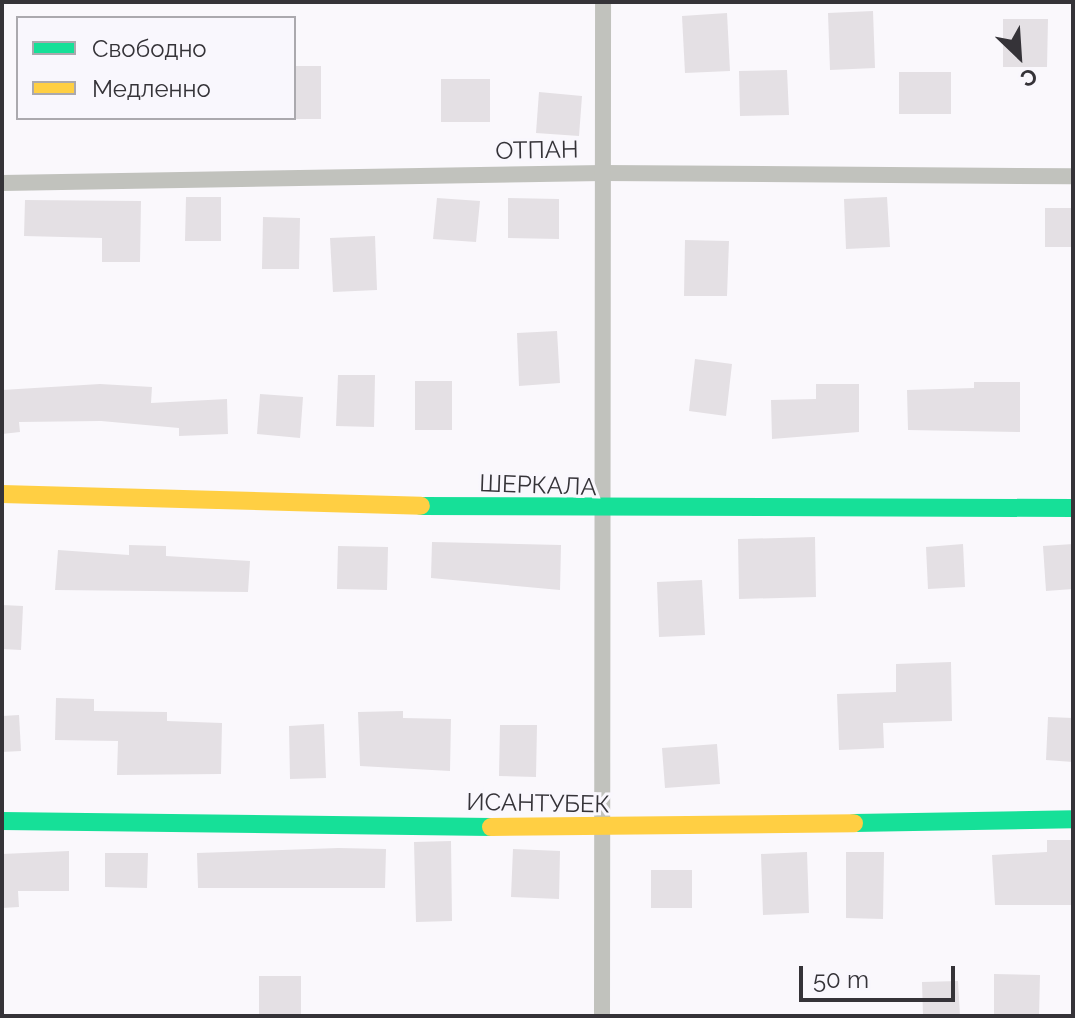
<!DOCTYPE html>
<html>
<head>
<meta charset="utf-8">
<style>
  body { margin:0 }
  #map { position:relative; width:1075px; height:1018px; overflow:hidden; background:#faf8fc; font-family:Raleway,sans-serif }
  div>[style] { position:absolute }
  .building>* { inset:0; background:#e4e0e4 }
  .street>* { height:16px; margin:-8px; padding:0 8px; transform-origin:8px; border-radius:8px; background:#c1c2bd }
  .fast>* { height:18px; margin:-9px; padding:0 9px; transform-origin:9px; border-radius:9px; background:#16e098 }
  .slow>* { height:18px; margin:-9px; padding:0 9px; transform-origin:9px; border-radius:9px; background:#ffcf43 }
  span { translate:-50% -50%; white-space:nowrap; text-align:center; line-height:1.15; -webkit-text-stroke:6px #f9f7fd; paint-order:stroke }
  .street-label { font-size:24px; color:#353338 }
  .frame { position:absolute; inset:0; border:4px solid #353338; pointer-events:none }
  .legend { position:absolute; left:16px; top:16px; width:280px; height:104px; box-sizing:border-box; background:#f9f7fd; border:2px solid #aba9ae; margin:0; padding:10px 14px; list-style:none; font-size:24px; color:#353338 }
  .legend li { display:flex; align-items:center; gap:16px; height:40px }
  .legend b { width:40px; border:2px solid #aba9ae }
  .north { position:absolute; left:979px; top:16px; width:80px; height:80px; -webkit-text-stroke:6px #f9f7fd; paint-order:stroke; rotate:155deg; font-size:22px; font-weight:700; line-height:32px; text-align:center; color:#353338 }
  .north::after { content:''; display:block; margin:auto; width:28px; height:36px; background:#353338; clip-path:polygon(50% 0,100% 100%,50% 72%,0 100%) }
  .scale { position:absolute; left:799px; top:966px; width:156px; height:36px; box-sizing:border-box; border:4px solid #353338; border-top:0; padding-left:10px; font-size:24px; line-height:28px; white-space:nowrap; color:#353338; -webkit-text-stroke:6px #f9f7fd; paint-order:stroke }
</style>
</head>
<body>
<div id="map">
  <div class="building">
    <i style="clip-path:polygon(873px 11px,875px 68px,830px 70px,828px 13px)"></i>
    <i style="clip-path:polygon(727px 13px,730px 71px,685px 73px,682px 16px)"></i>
    <i style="clip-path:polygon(1003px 19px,1048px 19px,1047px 67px,1003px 67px)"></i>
    <i style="clip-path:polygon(294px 66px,321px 66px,321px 119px,294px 119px)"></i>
    <i style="clip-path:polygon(787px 70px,789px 115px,740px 116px,739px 71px)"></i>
    <i style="clip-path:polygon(899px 72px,951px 72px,951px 114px,899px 114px)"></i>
    <i style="clip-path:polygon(441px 79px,490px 79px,490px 122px,441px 122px)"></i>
    <i style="clip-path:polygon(539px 92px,582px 96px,579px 136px,536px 133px)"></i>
    <i style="clip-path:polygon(186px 197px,221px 197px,221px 241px,185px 241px)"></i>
    <i style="clip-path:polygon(887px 197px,890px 247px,846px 249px,844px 199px)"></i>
    <i style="clip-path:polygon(437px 198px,480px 201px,476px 242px,433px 239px)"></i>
    <i style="clip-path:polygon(508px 198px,559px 199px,559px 239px,508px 238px)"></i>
    <i style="clip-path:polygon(25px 200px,141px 201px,140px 262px,102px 262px,102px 238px,24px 236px)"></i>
    <i style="clip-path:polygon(1045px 208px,1073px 208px,1073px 247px,1045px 247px)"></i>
    <i style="clip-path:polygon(263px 217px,300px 218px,299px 269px,262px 269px)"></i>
    <i style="clip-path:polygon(375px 236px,377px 290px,333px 292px,330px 238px)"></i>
    <i style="clip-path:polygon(685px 240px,729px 241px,727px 296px,684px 296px)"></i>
    <i style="clip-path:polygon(557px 331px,560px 383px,519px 386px,517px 333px)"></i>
    <i style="clip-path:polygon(695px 359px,732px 364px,726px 416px,689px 411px)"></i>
    <i style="clip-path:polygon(338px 375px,375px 375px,374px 427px,336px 426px)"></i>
    <i style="clip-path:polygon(415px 381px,452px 381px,452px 430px,415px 430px)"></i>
    <i style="clip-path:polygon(974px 382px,1020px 382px,1020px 432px,908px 430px,907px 390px,974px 388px)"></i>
    <i style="clip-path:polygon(100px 384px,152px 387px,151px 403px,227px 399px,228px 434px,179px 436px,179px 428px,101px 421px,19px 422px,20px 432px,2px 434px,2px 390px)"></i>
    <i style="clip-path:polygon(816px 384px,859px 384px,859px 432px,772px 439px,771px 400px,816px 399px)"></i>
    <i style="clip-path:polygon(260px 394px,303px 397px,300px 438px,257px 434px)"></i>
    <i style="clip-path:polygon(815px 537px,816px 597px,739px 599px,738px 539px)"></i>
    <i style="clip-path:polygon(432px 542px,561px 545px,560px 590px,431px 578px)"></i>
    <i style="clip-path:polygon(963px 544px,965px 587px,928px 589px,926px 547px)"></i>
    <i style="clip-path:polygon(1073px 544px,1073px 589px,1046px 591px,1043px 546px)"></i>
    <i style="clip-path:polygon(129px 545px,166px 546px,166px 556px,250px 561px,248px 592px,55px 590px,58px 550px,129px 555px)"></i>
    <i style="clip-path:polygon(338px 546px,388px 547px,387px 590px,337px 589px)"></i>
    <i style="clip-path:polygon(702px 580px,705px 635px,659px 637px,657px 582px)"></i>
    <i style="clip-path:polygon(2px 605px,23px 606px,21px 650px,2px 649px)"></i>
    <i style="clip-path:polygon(951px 662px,952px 721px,883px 723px,884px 748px,839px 750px,837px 694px,896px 692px,896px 664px)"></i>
    <i style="clip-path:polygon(56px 698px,94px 699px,94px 711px,167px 712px,167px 721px,222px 723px,221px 774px,117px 775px,118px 741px,55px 740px)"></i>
    <i style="clip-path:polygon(403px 711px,403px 718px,451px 719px,450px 771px,360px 766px,358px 712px)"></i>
    <i style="clip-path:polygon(19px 715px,21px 751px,2px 752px,2px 716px)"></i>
    <i style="clip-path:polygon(1048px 717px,1073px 718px,1073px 762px,1046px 760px)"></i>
    <i style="clip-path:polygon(324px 724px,326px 778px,290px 779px,289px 726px)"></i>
    <i style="clip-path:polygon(500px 725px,537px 725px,536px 777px,499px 776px)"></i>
    <i style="clip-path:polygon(717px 744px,720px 784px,665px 788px,662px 748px)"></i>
    <i style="clip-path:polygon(1047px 840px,1073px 840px,1073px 905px,995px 905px,992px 855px,1047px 852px)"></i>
    <i style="clip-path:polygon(451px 841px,452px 921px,416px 922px,414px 842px)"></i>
    <i style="clip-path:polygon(338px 848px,386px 849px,385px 888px,198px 888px,197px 853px)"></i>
    <i style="clip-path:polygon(513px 849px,560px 851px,559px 899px,511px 897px)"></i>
    <i style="clip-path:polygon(69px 851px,69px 891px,18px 891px,19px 907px,2px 908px,2px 854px)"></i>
    <i style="clip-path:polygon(807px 852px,809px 913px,763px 915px,761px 854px)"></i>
    <i style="clip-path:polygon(846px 852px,884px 852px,883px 919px,846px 918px)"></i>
    <i style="clip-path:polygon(105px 853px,148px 853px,147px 888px,105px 887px)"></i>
    <i style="clip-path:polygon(651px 870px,692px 870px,692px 908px,651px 908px)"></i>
    <i style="clip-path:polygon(994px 974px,1040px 975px,1039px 1016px,994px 1016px)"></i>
    <i style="clip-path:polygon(259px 976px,301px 976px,301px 1016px,259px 1016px)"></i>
    <i style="clip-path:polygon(958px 981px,960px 1016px,923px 1016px,922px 982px)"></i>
  </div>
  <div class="street">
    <i style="left:2px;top:183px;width:601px;rotate:-0.95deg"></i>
    <i style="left:603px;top:173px;width:470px;rotate:0.4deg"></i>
    <i style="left:602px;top:1016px;width:1014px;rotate:-89.94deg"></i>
  </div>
  <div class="fast">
    <i style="left:421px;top:506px;width:652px;rotate:0.18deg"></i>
    <i style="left:2px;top:821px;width:489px;rotate:0.7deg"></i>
    <i style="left:854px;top:823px;width:219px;rotate:-1deg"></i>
  </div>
  <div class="slow">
    <i style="left:2px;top:494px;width:419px;rotate:1.6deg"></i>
    <i style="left:491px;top:827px;width:363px;rotate:-0.6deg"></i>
  </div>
  <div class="street-label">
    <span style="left:537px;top:150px;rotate:-1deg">ОТПАН</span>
    <span style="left:538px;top:485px;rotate:2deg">ШЕРКАЛА</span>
    <span style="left:538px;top:803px;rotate:1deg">ИСАНТУБЕК</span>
  </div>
  <div class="frame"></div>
  <ul class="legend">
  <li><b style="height:10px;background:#16e098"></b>Свободно</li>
  <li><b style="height:10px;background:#ffcf43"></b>Медленно</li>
  </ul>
  <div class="north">С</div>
  <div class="scale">50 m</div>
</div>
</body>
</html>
